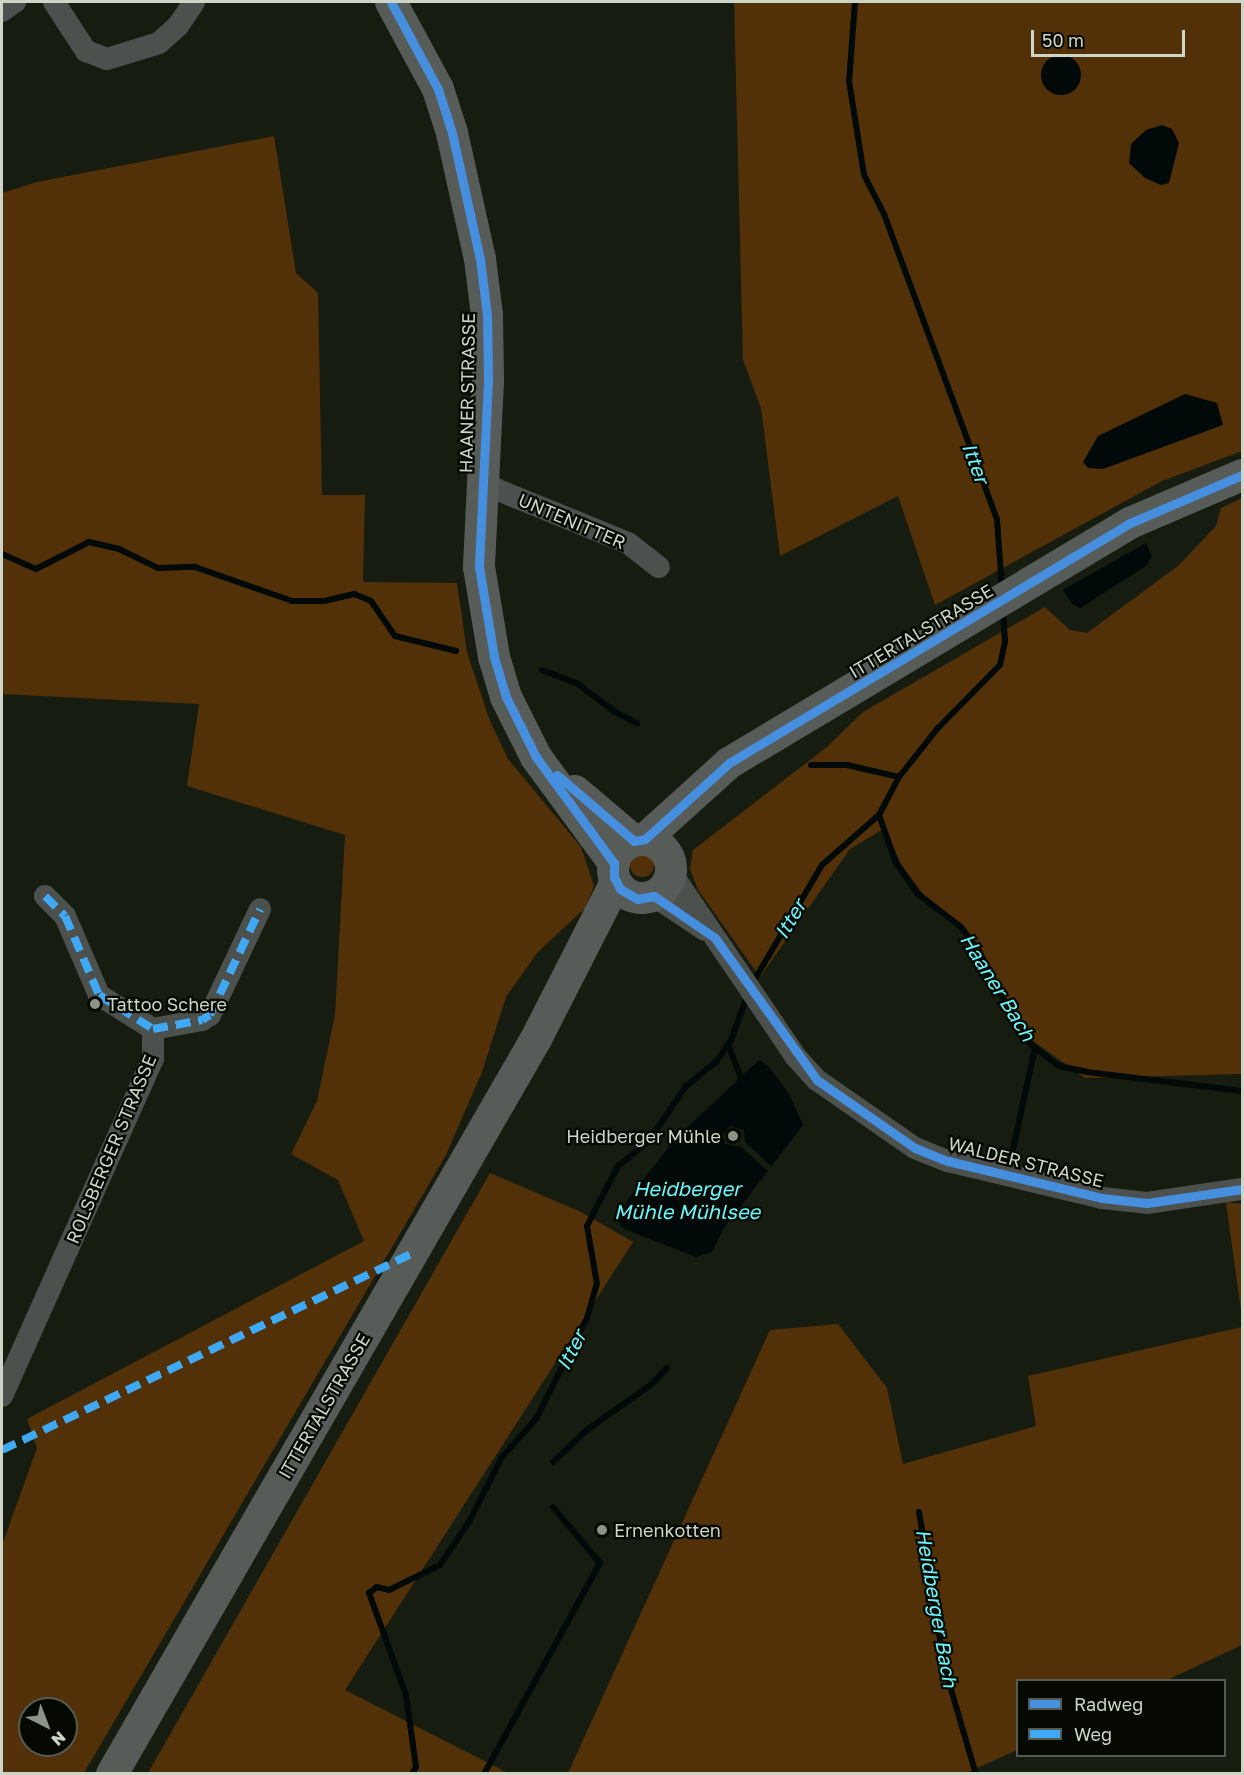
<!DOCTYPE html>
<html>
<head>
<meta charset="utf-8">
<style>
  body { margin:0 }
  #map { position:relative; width:1244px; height:1775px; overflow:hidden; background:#161c10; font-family:"Golos Text",sans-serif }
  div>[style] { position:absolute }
  .green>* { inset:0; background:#533108 }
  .round { border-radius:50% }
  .water>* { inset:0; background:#020909 }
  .pier>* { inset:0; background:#161c10 }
  .stream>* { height:6px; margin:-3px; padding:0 3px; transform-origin:3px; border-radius:3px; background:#020909 }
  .street>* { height:22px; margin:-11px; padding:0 11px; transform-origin:11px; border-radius:11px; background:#4c514d }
  .secondary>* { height:32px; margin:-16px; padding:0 16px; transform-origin:16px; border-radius:16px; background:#575c58 }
  .secondary>.ring { margin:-16px; padding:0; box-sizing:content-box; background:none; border:32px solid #575c58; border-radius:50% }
  .quiet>* { height:8px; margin-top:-4px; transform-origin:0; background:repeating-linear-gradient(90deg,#3fa9f5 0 15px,transparent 0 23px) }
  .cycleway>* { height:9px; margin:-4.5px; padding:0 4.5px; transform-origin:4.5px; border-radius:4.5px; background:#468fdf }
  .dots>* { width:16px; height:16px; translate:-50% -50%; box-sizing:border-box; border:3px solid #050902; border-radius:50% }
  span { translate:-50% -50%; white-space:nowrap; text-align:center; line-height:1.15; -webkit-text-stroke:4.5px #050902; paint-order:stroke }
  .street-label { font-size:18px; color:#cdd5c7 }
  .poi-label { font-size:18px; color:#cdd5c7 }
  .left { translate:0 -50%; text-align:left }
  .right { translate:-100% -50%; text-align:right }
  .water-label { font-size:20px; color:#6cf4fd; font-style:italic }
  .frame { position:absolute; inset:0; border:3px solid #cdd5c7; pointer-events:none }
  .legend { position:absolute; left:1016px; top:1679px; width:210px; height:78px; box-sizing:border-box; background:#050902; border:2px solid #555b51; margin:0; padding:8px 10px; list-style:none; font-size:18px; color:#cdd5c7 }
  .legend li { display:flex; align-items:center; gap:12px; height:30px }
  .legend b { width:30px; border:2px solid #555b51 }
  .north { position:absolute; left:18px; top:1697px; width:60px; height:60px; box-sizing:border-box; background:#050902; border:2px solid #555b51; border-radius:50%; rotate:138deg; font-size:16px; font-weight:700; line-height:24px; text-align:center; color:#cdd5c7 }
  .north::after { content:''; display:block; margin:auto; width:21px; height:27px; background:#8d9487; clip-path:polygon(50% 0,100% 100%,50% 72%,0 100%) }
  .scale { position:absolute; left:1031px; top:30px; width:154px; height:27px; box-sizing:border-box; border:3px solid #cdd5c7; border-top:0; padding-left:8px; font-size:18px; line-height:21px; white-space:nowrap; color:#cdd5c7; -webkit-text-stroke:4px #050902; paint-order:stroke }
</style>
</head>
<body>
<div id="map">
  <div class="green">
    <i style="clip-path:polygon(734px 2px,1242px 2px,1242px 451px,1162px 481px,935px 605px,898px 496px,780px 556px,761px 408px,743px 360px)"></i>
    <i style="clip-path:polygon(evenodd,274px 136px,296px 273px,318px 293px,322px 495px,365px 495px,363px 582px,457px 583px,467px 652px,490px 721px,508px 759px,581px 847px,594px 886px,585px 908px,537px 953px,506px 997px,482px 1072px,446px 1155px,84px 1773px,2px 1773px,2px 1545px,37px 1448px,27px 1419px,364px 1241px,338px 1180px,291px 1154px,317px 1101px,335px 1015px,345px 835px,187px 786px,199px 704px,2px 694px,2px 193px,37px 182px,274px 136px,30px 1709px,66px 1709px,66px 1745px,30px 1745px,30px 1709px)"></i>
    <i style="clip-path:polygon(1242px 498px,1242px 1074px,1085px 1078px,1019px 1031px,976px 951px,954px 922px,923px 894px,901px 864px,885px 828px,850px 849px,760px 977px,698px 890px,690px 869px,693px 850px,827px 747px,863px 712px,1045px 607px,1070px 630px,1087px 633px,1178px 566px,1216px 526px,1221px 508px)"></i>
    <i class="round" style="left:630px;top:853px;width:24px;height:24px"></i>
    <i style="clip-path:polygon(490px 1173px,581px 1212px,633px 1242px,345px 1690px,508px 1773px,148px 1773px)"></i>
    <i style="clip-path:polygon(1226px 1202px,1242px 1204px,1242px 1318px)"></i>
    <i style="clip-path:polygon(838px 1324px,887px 1388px,903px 1464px,1036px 1426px,1028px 1376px,1242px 1327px,1242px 1645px,1167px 1680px,1018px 1680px,1017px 1750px,966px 1773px,568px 1773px,770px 1330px)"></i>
  </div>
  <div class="water">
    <i class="round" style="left:1041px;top:55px;width:40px;height:40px"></i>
    <i style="clip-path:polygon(1162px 125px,1172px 129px,1179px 143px,1169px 183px,1161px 185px,1145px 178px,1129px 163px,1131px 144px,1146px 130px)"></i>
    <i style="clip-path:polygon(1185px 394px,1217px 403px,1223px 425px,1103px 469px,1088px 468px,1083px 462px,1098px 436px)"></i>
    <i style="clip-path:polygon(1146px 543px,1152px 556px,1147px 565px,1081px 608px,1072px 604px,1063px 590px)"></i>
    <i style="clip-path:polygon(759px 1060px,768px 1066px,789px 1094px,803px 1125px,722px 1231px,712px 1252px,696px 1257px,622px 1228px,615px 1216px,676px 1138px)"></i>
  </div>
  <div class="pier">
    <i style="clip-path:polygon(730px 1126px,744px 1130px,745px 1142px,772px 1167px,768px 1171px,741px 1147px,725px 1144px,723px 1134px)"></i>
  </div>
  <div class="stream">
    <i style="left:855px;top:2px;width:79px;rotate:94.3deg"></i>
    <i style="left:849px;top:81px;width:95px;rotate:80.9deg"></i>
    <i style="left:864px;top:175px;width:44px;rotate:62.9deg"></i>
    <i style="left:884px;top:214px;width:326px;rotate:69.7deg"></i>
    <i style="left:997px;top:520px;width:68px;rotate:85.8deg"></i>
    <i style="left:2px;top:554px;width:37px;rotate:24deg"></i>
    <i style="left:36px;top:569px;width:59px;rotate:-27deg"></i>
    <i style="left:89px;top:542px;width:31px;rotate:13deg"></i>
    <i style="left:119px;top:549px;width:43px;rotate:26deg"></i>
    <i style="left:158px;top:568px;width:37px;rotate:-2deg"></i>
    <i style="left:195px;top:567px;width:103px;rotate:19.3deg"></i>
    <i style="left:292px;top:601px;width:32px"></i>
    <i style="left:324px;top:601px;width:31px;rotate:-13deg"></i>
    <i style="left:354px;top:594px;width:18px;rotate:22deg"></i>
    <i style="left:371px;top:601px;width:42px;rotate:55.6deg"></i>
    <i style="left:395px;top:636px;width:63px;rotate:13.8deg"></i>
    <i style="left:542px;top:670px;width:39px;rotate:21deg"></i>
    <i style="left:578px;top:684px;width:46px;rotate:37.1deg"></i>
    <i style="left:615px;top:712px;width:25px;rotate:27deg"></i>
    <i style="left:811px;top:765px;width:36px"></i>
    <i style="left:847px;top:765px;width:53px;rotate:13deg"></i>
    <i style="left:879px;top:815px;width:51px;rotate:70.5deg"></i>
    <i style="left:896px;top:863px;width:38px;rotate:55deg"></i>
    <i style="left:918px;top:894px;width:54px;rotate:37.5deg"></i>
    <i style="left:961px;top:927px;width:30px;rotate:53deg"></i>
    <i style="left:979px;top:951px;width:97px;rotate:62.9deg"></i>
    <i style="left:1023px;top:1037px;width:16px;rotate:43deg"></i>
    <i style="left:1035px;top:1048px;width:30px;rotate:37deg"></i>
    <i style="left:1059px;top:1066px;width:29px;rotate:12deg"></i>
    <i style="left:1087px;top:1072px;width:156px;rotate:7deg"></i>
    <i style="left:752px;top:984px;width:138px;rotate:-59.5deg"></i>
    <i style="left:822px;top:865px;width:76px;rotate:-41.3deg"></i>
    <i style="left:879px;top:815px;width:43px;rotate:-62.2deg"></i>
    <i style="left:899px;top:777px;width:63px;rotate:-51.5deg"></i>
    <i style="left:938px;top:728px;width:88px;rotate:-45.5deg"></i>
    <i style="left:1000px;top:665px;width:25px;rotate:-78deg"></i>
    <i style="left:1005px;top:641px;width:31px;rotate:-94deg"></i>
    <i style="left:728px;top:1044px;width:36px;rotate:69deg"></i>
    <i style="left:1012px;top:1154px;width:108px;rotate:-77.8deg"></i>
    <i style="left:553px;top:1462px;width:47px;rotate:-43.3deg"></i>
    <i style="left:587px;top:1430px;width:80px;rotate:-35.3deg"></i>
    <i style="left:652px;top:1384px;width:22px;rotate:-47deg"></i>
    <i style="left:919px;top:1512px;width:159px;rotate:80.6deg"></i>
    <i style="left:945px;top:1669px;width:109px;rotate:73.6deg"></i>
    <i style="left:412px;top:1774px;width:8px;rotate:-60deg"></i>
    <i style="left:416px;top:1767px;width:73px;rotate:-97.9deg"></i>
    <i style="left:406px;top:1695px;width:109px;rotate:-109.9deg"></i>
    <i style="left:369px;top:1593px;width:10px;rotate:-37deg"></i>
    <i style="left:377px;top:1587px;width:12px;rotate:14deg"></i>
    <i style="left:389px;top:1590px;width:57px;rotate:-26.1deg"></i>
    <i style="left:440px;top:1565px;width:54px;rotate:-56.3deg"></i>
    <i style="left:470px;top:1520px;width:71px;rotate:-63.1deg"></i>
    <i style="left:502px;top:1457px;width:51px;rotate:-48.2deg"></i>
    <i style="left:536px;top:1419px;width:113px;rotate:-63.2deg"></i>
    <i style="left:587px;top:1318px;width:35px;rotate:-74deg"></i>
    <i style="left:597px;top:1284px;width:59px;rotate:-99.8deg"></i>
    <i style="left:587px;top:1226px;width:16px;rotate:-63deg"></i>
    <i style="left:594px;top:1212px;width:52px;rotate:-62.4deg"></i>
    <i style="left:618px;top:1166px;width:40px;rotate:-39deg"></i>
    <i style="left:649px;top:1141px;width:66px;rotate:-56.1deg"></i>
    <i style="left:686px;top:1086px;width:40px;rotate:-39deg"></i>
    <i style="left:717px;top:1061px;width:25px;rotate:-56deg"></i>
    <i style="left:731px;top:1040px;width:49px;rotate:-69.7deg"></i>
    <i style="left:484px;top:1774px;width:241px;rotate:-61.2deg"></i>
    <i style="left:600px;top:1563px;width:73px;rotate:-130deg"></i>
  </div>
  <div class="street">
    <i style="left:54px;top:2px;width:59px;rotate:56.9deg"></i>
    <i style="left:86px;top:51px;width:22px;rotate:21deg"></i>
    <i style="left:107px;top:59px;width:54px;rotate:-17.1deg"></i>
    <i style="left:159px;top:43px;width:25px;rotate:-42deg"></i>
    <i style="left:178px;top:26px;width:29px;rotate:-56deg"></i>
    <i style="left:2px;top:11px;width:16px;rotate:-35deg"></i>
    <i style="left:481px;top:483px;width:159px;rotate:22.2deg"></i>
    <i style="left:628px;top:543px;width:39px;rotate:38deg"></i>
    <i style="left:672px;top:874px;width:221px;rotate:55.9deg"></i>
    <i style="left:796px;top:1057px;width:31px;rotate:48deg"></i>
    <i style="left:817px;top:1080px;width:119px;rotate:34.8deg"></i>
    <i style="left:915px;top:1148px;width:35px;rotate:22deg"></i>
    <i style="left:948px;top:1161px;width:158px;rotate:13.5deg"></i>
    <i style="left:1102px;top:1198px;width:45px;rotate:6.3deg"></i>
    <i style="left:1147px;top:1203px;width:96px;rotate:-8.4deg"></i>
    <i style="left:45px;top:896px;width:28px;rotate:45deg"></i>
    <i style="left:65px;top:916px;width:86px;rotate:66.7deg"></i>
    <i style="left:99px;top:995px;width:64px;rotate:32.2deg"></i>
    <i style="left:654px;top:896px;width:61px;rotate:33.7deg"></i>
    <i style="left:153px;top:1029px;width:50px;rotate:-10.4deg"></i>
    <i style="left:202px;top:1020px;width:9px;rotate:-32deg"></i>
    <i style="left:210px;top:1015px;width:117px;rotate:-64.7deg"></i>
    <i style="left:2px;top:1396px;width:369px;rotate:-65.9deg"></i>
    <i style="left:153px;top:1059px;width:30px;rotate:-90deg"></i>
  </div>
  <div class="secondary">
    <i style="left:391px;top:2px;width:99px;rotate:61.6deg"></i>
    <i style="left:438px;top:89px;width:46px;rotate:72.3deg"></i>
    <i style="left:452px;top:133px;width:129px;rotate:77.5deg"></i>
    <i style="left:480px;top:259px;width:56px;rotate:82.9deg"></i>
    <i style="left:487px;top:315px;width:66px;rotate:89.1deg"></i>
    <i style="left:488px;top:381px;width:186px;rotate:92.8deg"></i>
    <i style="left:479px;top:567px;width:91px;rotate:80.5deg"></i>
    <i style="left:494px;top:657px;width:42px;rotate:73.3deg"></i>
    <i style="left:506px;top:697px;width:67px;rotate:63.4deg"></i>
    <i style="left:536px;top:757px;width:132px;rotate:53.7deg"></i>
    <i style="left:575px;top:791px;width:77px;rotate:40.3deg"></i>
    <i style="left:645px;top:839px;width:113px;rotate:-42.1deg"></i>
    <i style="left:729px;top:763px;width:467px;rotate:-30.9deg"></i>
    <i style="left:1130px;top:523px;width:122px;rotate:-23.2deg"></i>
    <i class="ring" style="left:613px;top:840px;width:26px;height:26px"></i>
    <i style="left:112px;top:1774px;width:849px;rotate:-60.02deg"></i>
    <i style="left:536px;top:1039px;width:176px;rotate:-63deg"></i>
  </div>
  <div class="quiet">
    <i style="left:45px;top:896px;width:28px;rotate:45deg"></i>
    <i style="left:65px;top:916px;width:86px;rotate:66.7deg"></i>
    <i style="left:99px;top:995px;width:64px;rotate:32.2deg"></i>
    <i style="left:153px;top:1029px;width:50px;rotate:-10.4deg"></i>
    <i style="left:202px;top:1020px;width:9px;rotate:-32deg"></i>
    <i style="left:210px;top:1015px;width:117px;rotate:-64.7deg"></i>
    <i style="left:2px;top:1450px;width:456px;rotate:-25.6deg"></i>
  </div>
  <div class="cycleway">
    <i style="left:391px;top:2px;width:99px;rotate:61.6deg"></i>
    <i style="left:438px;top:89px;width:46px;rotate:72.3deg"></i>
    <i style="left:452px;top:133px;width:129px;rotate:77.5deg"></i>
    <i style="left:480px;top:259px;width:56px;rotate:82.9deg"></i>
    <i style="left:487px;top:315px;width:66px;rotate:89.1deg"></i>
    <i style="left:488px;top:381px;width:186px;rotate:92.8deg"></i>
    <i style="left:479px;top:567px;width:91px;rotate:80.5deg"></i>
    <i style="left:494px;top:657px;width:42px;rotate:73.3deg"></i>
    <i style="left:506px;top:697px;width:67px;rotate:63.4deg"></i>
    <i style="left:536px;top:757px;width:132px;rotate:53.7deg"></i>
    <i style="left:614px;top:863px;width:14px;rotate:90deg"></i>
    <i style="left:614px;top:877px;width:13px;rotate:63deg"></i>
    <i style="left:620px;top:889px;width:20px;rotate:30deg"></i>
    <i style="left:637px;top:899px;width:17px;rotate:-10deg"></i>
    <i style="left:654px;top:896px;width:74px;rotate:34.5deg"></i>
    <i style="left:715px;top:938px;width:175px;rotate:54.3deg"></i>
    <i style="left:817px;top:1080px;width:119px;rotate:34.8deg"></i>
    <i style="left:915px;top:1148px;width:35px;rotate:22deg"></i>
    <i style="left:948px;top:1161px;width:158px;rotate:13.5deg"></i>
    <i style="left:1102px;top:1198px;width:45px;rotate:6.3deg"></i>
    <i style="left:1147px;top:1203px;width:96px;rotate:-8.4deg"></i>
    <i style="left:557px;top:775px;width:101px;rotate:40.6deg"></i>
    <i style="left:634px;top:841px;width:11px;rotate:-10deg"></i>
    <i style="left:645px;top:839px;width:113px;rotate:-42.1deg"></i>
    <i style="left:729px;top:763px;width:467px;rotate:-30.9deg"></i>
    <i style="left:1130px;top:523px;width:122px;rotate:-23.2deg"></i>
  </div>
  <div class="dots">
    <i style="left:95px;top:1004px;background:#8d9487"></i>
    <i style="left:733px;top:1136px;background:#8d9487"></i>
    <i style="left:602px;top:1530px;background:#8d9487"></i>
  </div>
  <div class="street-label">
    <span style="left:467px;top:393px;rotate:-89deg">HAANER STRASSE</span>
    <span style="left:572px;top:521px;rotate:23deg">UNTENITTER</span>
    <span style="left:921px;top:631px;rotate:-31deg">ITTERTALSTRASSE</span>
    <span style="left:111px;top:1149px;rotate:-67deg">ROLSBERGER STRASSE</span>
    <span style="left:1026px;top:1162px;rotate:14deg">WALDER STRASSE</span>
    <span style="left:324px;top:1406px;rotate:-60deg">ITTERTALSTRASSE</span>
  </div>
  <div class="poi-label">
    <span class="left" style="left:107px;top:1004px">Tattoo Schere</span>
    <span class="right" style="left:721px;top:1136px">Heidberger Mühle</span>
    <span class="left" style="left:614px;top:1530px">Ernenkotten</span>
  </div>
  <div class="water-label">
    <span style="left:976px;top:463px;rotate:70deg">Itter</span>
    <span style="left:790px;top:919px;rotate:-59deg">Itter</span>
    <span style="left:998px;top:987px;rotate:58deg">Haaner Bach</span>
    <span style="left:687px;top:1200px">Heidberger<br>Mühle Mühlsee</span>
    <span style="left:571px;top:1350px;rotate:-63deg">Itter</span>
    <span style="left:937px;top:1608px;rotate:80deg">Heidberger Bach</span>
  </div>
  <div class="frame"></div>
  <ul class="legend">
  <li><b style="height:8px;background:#468fdf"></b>Radweg</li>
  <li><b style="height:8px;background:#3fa9f5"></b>Weg</li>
  </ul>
  <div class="north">N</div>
  <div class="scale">50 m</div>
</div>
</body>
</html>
